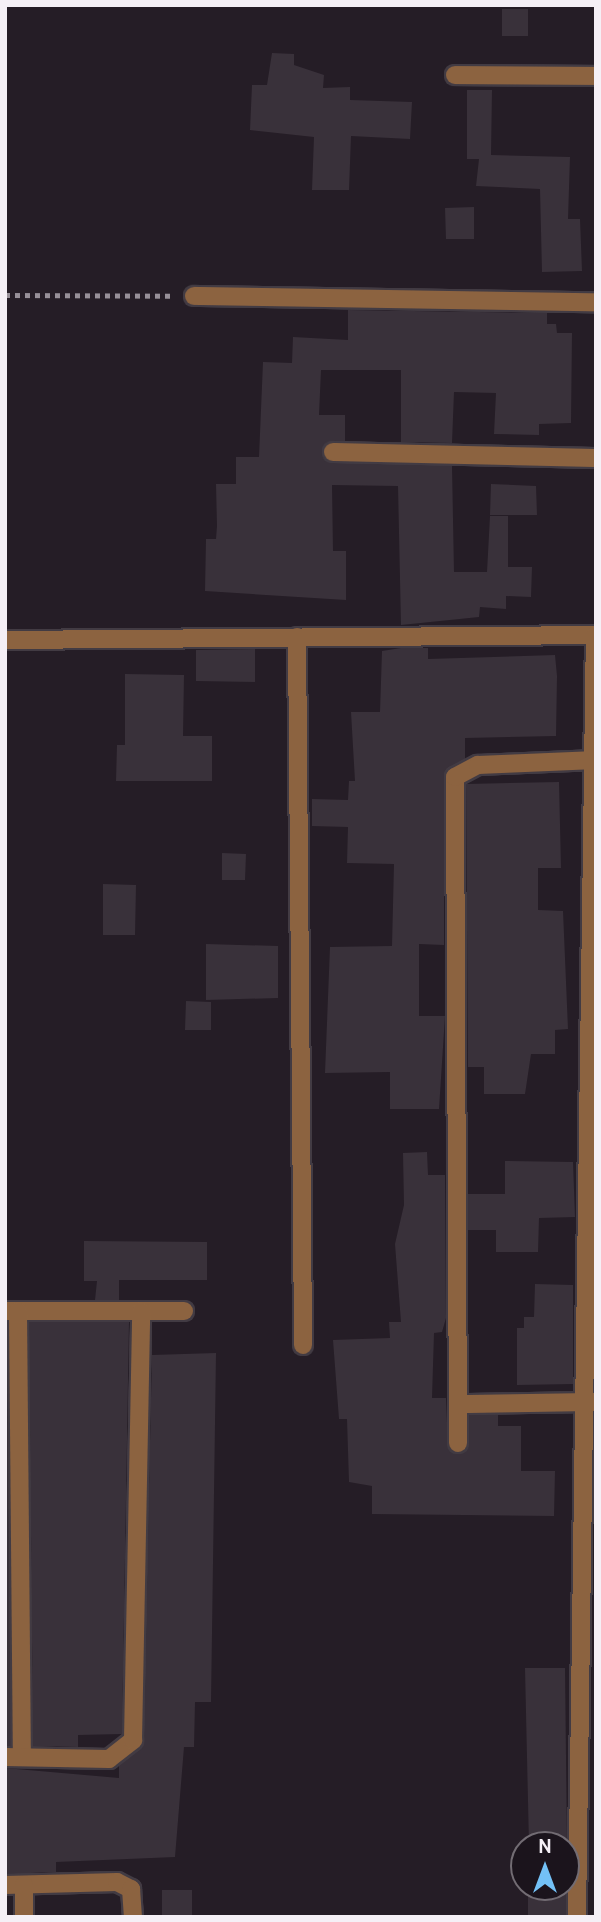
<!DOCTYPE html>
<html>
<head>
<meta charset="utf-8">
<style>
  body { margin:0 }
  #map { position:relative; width:601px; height:1922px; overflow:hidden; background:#251d26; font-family:Cabin,sans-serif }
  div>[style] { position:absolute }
  .building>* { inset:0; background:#39313a }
  .path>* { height:4.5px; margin-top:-2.25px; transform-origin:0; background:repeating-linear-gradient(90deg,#979098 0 5px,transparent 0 10px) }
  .roads { filter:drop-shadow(2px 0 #423b43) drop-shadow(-2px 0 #423b43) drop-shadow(0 2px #423b43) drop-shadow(0 -2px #423b43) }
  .minor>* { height:18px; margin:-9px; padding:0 9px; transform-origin:9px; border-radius:9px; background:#8c6340 }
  span { translate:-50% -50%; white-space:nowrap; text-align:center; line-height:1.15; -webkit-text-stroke:6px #1b141c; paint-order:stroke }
  .frame { position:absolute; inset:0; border:7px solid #f5f0f6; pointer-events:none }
  .north { position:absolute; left:510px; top:1831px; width:70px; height:70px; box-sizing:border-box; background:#1b141c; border:2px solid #726c73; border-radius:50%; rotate:0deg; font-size:19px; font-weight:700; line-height:28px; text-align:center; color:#f5f0f6 }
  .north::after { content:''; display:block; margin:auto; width:24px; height:32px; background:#73c1f6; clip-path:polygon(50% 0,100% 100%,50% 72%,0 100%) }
</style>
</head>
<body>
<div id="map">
  <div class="building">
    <i style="clip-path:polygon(502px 9px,528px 9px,528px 36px,502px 36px)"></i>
    <i style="clip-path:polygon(272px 53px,294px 54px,294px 65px,324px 75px,323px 88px,350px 87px,350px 100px,412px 102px,410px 139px,351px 136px,349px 190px,312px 190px,314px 137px,250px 130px,252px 85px,267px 85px)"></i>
    <i style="clip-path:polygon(467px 90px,492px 90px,491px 155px,570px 157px,568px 219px,580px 219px,582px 271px,542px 272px,540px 189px,476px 186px,479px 159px,467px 159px)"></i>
    <i style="clip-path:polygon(474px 207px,474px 239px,446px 239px,445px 208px)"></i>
    <i style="clip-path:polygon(348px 310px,547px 313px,547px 324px,556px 324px,557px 333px,572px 333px,571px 423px,539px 424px,539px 435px,494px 434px,496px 393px,454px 392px,452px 443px,401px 442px,401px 370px,321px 370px,319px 415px,345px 415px,345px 441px,327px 442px,323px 458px,452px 466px,454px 572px,487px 572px,490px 516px,508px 516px,508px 567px,532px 567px,531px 597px,506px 596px,506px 609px,480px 607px,479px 617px,401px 625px,398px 486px,332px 485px,333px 551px,346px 551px,346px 600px,205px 591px,206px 539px,216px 539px,217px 526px,216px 484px,236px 484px,236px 457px,259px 457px,263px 362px,292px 363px,293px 337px,348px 340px)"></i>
    <i style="clip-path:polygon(491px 484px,536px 486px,537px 515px,490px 515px)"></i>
    <i style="clip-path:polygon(401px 648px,428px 648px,428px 659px,555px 655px,557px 676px,556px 736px,465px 738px,465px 759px,444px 776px,444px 945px,419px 944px,419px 1016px,445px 1016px,439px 1109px,390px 1109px,390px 1072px,325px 1073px,330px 947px,392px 946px,394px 864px,347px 863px,348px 827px,312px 826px,312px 799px,348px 800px,349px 781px,355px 781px,351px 712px,380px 712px,382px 651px)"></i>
    <i style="clip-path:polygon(255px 649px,255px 682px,196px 681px,196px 650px)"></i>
    <i style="clip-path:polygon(125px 674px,184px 675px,183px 736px,212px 736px,212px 781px,116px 781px,117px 745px,125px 745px)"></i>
    <i style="clip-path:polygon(559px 782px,561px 868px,538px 868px,538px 910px,563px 911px,568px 1029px,555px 1030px,555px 1054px,531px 1054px,525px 1094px,484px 1094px,484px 1067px,468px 1067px,466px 784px)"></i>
    <i style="clip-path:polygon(222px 853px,246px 854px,245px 880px,222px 880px)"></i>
    <i style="clip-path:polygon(103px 884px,136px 885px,135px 935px,103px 935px)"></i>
    <i style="clip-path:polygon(206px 944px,278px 946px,278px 998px,206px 1000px)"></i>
    <i style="clip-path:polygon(186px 1001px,211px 1002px,211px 1030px,185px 1030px)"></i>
    <i style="clip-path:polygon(427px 1152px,428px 1175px,445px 1175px,446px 1318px,442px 1332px,434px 1333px,432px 1398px,446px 1398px,448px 1448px,457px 1454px,467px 1449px,469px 1415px,498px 1415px,498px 1426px,521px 1426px,521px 1471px,555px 1471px,554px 1516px,372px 1514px,372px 1486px,349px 1482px,347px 1419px,339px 1419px,333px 1340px,390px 1338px,389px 1322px,401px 1322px,395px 1244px,404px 1205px,403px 1153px)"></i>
    <i style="clip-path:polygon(505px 1161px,573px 1162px,575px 1217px,539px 1218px,538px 1252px,496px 1252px,496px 1230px,468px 1230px,468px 1194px,505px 1194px)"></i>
    <i style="clip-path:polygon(84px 1241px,207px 1242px,207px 1280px,119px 1280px,119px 1300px,95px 1300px,97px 1281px,84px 1281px)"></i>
    <i style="clip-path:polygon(535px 1284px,573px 1285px,573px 1384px,517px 1385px,517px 1328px,524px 1328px,524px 1317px,534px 1317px)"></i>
    <i style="clip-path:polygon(5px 1322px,7px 1322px,11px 1746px,5px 1746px)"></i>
    <i style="clip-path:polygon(29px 1322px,129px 1322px,122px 1734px,78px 1735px,78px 1747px,33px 1746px)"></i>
    <i style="clip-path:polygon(216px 1353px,211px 1702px,195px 1702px,194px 1747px,184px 1747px,175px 1857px,56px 1862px,56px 1872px,5px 1874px,5px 1768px,119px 1778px,119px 1765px,143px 1745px,152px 1355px)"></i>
    <i style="clip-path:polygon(525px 1668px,565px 1668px,567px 1845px,529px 1845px)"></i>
    <i style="clip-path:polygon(528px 1888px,566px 1888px,566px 1917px,528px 1917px)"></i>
    <i style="clip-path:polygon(162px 1890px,192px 1890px,192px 1917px,162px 1917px)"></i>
  </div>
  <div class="path">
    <i style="left:5px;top:295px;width:167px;rotate:0.3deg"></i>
  </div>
  <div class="roads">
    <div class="minor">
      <i style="left:455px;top:75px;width:141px;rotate:0.4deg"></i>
      <i style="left:194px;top:296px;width:402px;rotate:0.9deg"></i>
      <i style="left:333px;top:452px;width:263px;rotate:1.3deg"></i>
      <i style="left:297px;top:637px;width:708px;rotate:89.51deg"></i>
      <i style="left:5px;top:640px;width:591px;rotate:-0.48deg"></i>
      <i style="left:5px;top:1311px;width:179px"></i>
      <i style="left:18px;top:1311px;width:446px;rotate:89.5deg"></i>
      <i style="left:462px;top:1404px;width:134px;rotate:-0.9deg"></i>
      <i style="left:458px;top:1443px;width:666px;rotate:-90.26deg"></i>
      <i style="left:455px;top:777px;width:26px;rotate:-28deg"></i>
      <i style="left:478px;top:765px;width:118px;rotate:-2.4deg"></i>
      <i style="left:5px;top:1757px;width:104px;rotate:1.1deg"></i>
      <i style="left:109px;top:1759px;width:31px;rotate:-38deg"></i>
      <i style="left:133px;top:1740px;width:429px;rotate:-88.9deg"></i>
      <i style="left:5px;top:1885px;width:112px;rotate:-1.5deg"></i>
      <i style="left:117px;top:1882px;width:16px;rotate:27deg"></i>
      <i style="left:131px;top:1889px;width:28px;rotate:86deg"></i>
      <i style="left:24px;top:1885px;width:32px;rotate:90deg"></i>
      <i style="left:577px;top:1917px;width:1282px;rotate:-89.2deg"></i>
    </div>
  </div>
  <div class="frame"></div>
  <div class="north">N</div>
</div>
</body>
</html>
